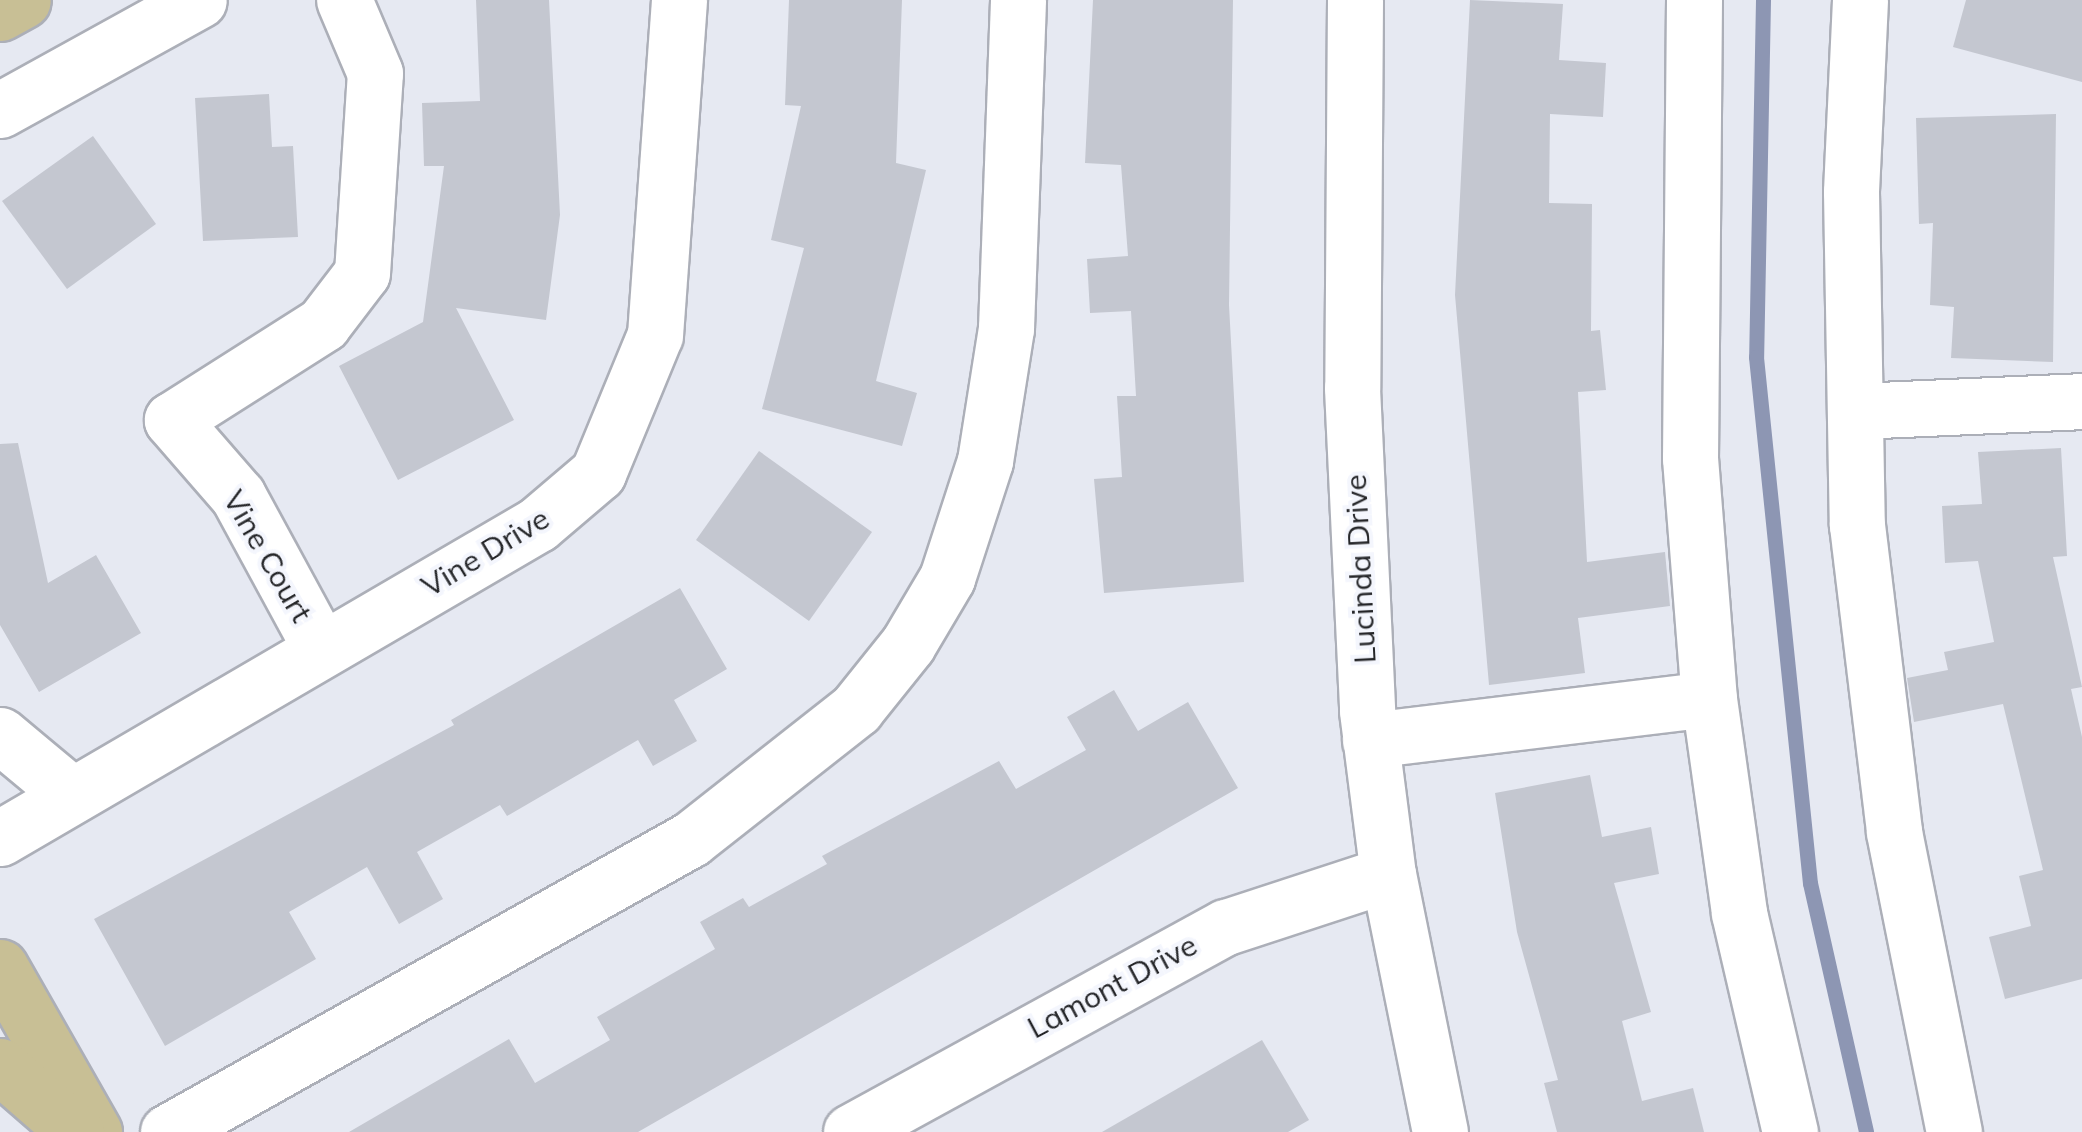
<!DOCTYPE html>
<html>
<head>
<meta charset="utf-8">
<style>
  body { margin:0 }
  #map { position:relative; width:2082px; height:1132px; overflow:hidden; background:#e6e9f2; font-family:Mulish,sans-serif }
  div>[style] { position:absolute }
  .stream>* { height:15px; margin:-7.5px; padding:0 7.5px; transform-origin:7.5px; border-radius:7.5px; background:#8d96b3 }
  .building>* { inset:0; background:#c4c7d0 }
  .roads { filter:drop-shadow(2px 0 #acafb8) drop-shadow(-2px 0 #acafb8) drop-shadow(0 2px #acafb8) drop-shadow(0 -2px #acafb8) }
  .minor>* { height:55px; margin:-27.5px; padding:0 27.5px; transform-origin:27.5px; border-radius:27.5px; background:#fff }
  .major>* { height:55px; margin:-27.5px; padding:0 27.5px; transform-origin:27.5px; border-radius:27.5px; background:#c8bf95 }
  span { translate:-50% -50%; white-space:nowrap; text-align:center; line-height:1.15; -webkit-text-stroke:8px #f4f6fd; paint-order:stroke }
  .street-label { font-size:30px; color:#242528 }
</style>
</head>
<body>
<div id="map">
  <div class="stream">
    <i style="left:1763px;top:0;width:357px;rotate:91.1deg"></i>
    <i style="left:1756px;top:357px;width:529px;rotate:84.14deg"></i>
    <i style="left:1810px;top:883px;width:255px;rotate:77.3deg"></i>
  </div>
  <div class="building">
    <i style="clip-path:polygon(476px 0,549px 0,560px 215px,546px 320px,456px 308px,514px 420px,398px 480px,339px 366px,423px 322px,444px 166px,424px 166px,422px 103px,480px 101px)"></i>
    <i style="clip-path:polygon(789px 0,902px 0,896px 163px,926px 170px,876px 381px,917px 393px,902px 446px,762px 409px,804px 248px,771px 240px,801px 106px,785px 105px)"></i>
    <i style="clip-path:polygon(1093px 0,1233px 0,1229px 305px,1244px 582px,1104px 593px,1094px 479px,1122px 477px,1117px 396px,1136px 396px,1131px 311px,1090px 313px,1087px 259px,1128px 256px,1121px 165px,1085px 163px)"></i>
    <i style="clip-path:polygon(1470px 0,1563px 4px,1559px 60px,1606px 63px,1603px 117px,1550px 114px,1549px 203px,1592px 204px,1591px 331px,1600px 330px,1606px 390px,1578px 392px,1587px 562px,1665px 552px,1670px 606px,1578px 618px,1585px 673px,1489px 685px,1455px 295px)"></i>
    <i style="clip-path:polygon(1966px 0,2082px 0,2082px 82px,1953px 47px)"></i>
    <i style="clip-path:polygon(269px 94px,272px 147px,293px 146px,298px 237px,203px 241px,195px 98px)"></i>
    <i style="clip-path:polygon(2056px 114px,2053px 362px,1951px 358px,1954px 307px,1930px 305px,1933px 223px,1919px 224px,1916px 118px)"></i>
    <i style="clip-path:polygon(93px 136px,156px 224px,67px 289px,2px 201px)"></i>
    <i style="clip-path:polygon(18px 443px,48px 583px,96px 555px,141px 633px,39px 692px,0 625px,0 444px)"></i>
    <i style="clip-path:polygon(2061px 448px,2067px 556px,2053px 557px,2082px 687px,2071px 689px,2082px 737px,2082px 979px,2005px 999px,1989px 937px,2031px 926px,2019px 876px,2043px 870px,2003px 704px,1914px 722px,1907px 678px,1948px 670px,1944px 652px,1994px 642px,1978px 561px,1945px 563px,1942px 506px,1982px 504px,1978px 452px)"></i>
    <i style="clip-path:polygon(759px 451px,872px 532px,809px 621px,696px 540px)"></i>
    <i style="clip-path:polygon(680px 588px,727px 669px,674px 700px,697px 741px,653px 766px,638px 740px,507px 816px,500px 805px,417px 852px,443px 899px,399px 924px,367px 867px,289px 912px,316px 959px,165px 1046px,94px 919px,454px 725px,451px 720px)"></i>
    <i style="clip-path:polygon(1114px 690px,1138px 731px,1188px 702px,1238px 788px,638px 1132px,349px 1132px,509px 1039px,535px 1083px,610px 1040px,597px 1017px,715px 949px,700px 922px,743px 898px,749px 907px,827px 864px,822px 856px,999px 761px,1016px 789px,1086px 750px,1067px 717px)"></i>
    <i style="clip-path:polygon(1590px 775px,1602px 837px,1651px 827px,1659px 874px,1614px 883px,1651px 1012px,1622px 1021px,1642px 1101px,1693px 1088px,1704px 1132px,1557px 1132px,1544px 1083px,1558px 1080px,1517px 932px,1495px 793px)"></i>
    <i style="clip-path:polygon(1262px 1040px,1309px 1120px,1288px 1132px,1102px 1132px)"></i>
  </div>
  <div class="roads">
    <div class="minor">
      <i style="left:1355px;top:0;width:388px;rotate:90.4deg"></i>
      <i style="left:1352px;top:388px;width:323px;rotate:87.3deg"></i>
      <i style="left:1367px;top:711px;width:164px;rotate:82.7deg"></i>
      <i style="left:1388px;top:874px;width:263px;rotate:78.6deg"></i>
      <i style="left:1694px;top:0;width:458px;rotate:90.5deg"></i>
      <i style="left:1690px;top:458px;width:242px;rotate:85.5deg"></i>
      <i style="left:1709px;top:699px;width:216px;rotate:82deg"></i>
      <i style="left:1739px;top:913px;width:225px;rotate:76.9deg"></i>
      <i style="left:1860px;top:0;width:192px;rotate:92.7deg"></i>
      <i style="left:1851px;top:192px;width:333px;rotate:89deg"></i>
      <i style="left:1857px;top:525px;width:309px;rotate:83.1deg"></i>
      <i style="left:1894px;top:832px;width:306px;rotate:78.7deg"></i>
      <i style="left:0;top:110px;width:227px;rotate:-28.9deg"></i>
      <i style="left:1856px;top:411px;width:226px;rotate:-2.5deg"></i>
      <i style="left:321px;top:649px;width:174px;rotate:-118.5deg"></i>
      <i style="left:238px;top:496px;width:101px;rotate:-131deg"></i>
      <i style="left:172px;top:420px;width:179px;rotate:-32.4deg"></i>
      <i style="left:323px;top:324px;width:64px;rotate:-52.6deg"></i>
      <i style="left:362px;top:273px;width:200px;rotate:-86.3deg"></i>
      <i style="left:375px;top:73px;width:79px;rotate:-113deg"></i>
      <i style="left:0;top:735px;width:94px;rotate:39.8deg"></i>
      <i style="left:1370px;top:740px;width:341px;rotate:-6.9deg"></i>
      <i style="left:0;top:838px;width:623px;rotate:-30.27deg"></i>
      <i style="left:538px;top:524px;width:79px;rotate:-40.4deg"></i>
      <i style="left:598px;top:473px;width:149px;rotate:-67.6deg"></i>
      <i style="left:655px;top:335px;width:336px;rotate:-85.9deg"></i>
      <i style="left:168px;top:1132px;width:599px;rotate:-29.26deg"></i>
      <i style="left:691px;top:839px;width:210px;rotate:-38.2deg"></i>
      <i style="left:856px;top:709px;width:83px;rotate:-51.3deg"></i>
      <i style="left:908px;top:644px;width:77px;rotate:-59.4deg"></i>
      <i style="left:947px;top:578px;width:123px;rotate:-72deg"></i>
      <i style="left:985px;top:461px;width:135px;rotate:-81deg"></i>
      <i style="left:1006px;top:328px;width:328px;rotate:-87.9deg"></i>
      <i style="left:851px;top:1132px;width:427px;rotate:-28.7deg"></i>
      <i style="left:1226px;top:927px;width:170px;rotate:-18.1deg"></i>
    </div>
    <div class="major">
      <i style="left:0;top:13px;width:26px;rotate:-29deg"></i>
      <i style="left:0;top:967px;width:190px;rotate:60.3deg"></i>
      <i style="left:0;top:1066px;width:101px;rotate:41deg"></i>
    </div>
  </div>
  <div class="street-label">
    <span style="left:485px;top:552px;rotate:-31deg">Vine Drive</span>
    <span style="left:268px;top:556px;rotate:60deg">Vine Court</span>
    <span style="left:1360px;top:569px;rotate:-93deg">Lucinda Drive</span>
    <span style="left:1112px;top:986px;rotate:-28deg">Lamont Drive</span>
  </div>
</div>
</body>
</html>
